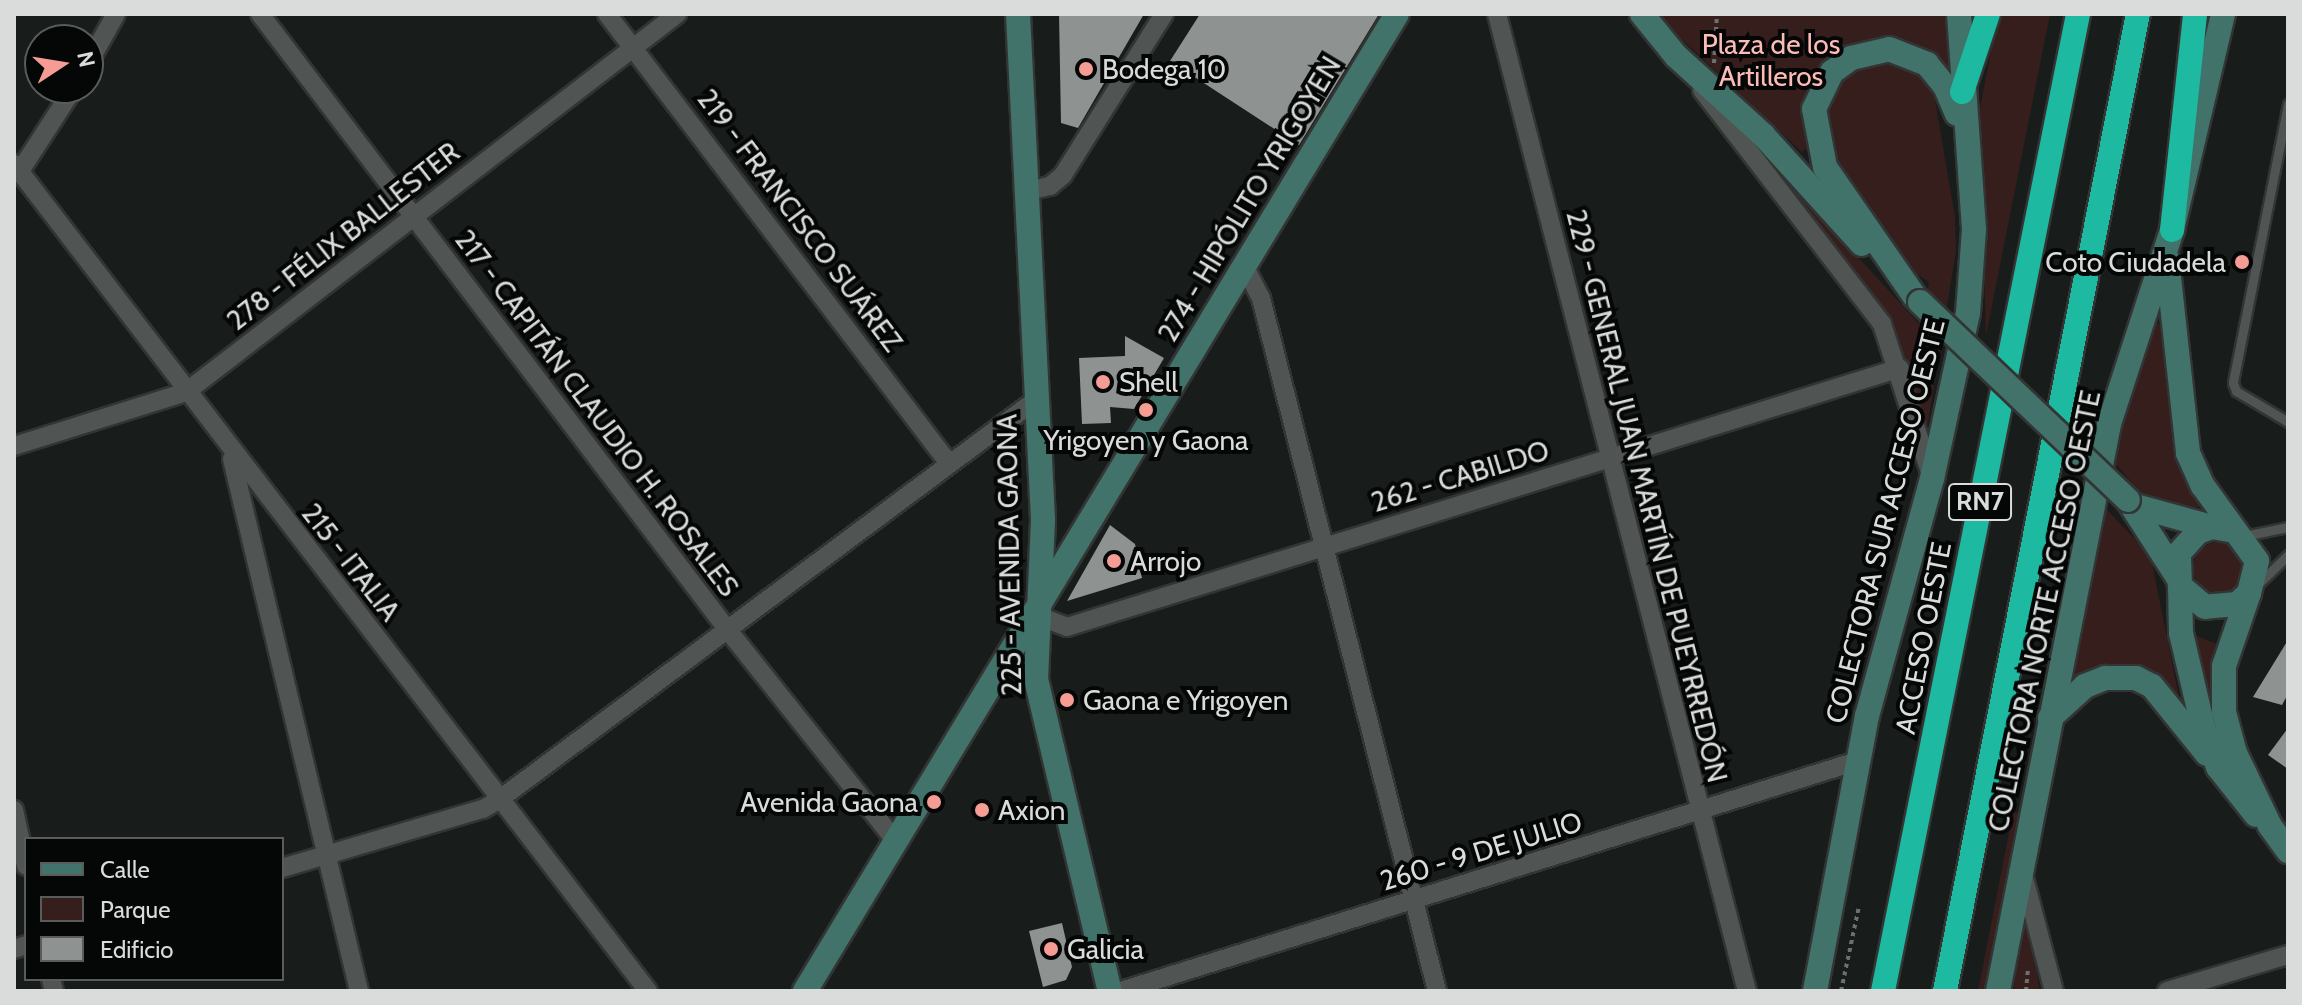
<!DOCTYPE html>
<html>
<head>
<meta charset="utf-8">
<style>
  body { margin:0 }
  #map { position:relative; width:2302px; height:1005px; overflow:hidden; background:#181c1b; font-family:Cabin,sans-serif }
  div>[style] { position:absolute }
  .green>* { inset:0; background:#361e1c }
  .round { border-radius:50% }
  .building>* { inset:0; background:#8e9392 }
  .path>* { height:4px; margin-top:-2px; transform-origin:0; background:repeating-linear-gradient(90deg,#6d706f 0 4px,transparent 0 8px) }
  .roads { filter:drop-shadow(2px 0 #333535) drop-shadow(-2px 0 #333535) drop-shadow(0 2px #333535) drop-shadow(0 -2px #333535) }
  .lane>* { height:9px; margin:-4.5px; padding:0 4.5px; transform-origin:4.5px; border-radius:4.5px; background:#505553 }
  .street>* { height:18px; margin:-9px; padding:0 9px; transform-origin:9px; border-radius:9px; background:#505553 }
  .secondary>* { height:24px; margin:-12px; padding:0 12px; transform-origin:12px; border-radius:12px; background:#41736a }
  .highway>* { height:24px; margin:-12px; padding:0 12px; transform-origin:12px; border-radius:12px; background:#1dbaa1 }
  .bridges { filter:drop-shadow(2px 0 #333535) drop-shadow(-2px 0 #333535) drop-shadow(0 2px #333535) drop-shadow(0 -2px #333535) }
  .secondary-bridge>* { height:24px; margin:-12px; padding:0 12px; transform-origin:12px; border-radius:12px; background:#41736a }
  .dots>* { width:22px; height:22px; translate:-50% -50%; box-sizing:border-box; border:4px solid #050606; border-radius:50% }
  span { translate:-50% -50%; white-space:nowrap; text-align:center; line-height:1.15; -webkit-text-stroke:8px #050606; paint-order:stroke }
  .shield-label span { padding:2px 6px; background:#050606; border:2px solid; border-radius:6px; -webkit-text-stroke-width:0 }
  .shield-label { font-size:26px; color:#d9dcdb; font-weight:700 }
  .park-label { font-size:28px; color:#fcbbb6 }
  .poi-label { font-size:28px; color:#d9dcdb }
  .left { translate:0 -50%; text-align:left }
  .right { translate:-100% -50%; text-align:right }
  .street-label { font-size:28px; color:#d9dcdb }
  .frame { position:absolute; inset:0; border:16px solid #d9dcdb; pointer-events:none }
  .legend { position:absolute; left:24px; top:837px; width:260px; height:144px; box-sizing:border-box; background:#050606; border:2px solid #5a5c5b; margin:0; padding:10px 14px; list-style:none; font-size:24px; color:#d9dcdb }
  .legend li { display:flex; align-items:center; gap:16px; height:40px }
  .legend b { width:40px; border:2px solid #5a5c5b }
  .north { position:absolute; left:24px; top:24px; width:80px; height:80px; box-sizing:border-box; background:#050606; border:2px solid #5a5c5b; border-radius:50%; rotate:78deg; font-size:22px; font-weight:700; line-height:32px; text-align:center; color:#d9dcdb }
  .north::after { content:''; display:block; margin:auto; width:28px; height:36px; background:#f59c95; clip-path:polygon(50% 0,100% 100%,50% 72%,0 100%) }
</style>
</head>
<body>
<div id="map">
  <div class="green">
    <i style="clip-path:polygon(1655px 14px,1949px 14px,1953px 77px,1930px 55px,1822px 68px,1804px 100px,1808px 147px,1802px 152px)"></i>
    <i style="clip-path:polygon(1998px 14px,2050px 14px,1986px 336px,1979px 113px)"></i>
    <i style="clip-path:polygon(1882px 61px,1911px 67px,1933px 88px,1955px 217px,1956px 251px,1925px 441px,1910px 370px,1891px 326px,1730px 116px,1919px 324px,1929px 282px,1917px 274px,1825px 145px,1822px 115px,1833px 85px,1855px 67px)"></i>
    <i style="clip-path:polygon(2154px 322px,2162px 325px,2205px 506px,2176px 510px,2146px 500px,2117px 465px,2107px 510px,2141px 545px,2148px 543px,2182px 712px,2165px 688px,2070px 685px,2066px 679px,2109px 455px)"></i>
    <i class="round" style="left:2193px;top:542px;width:52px;height:52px"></i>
    <i style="clip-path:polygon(2189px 633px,2222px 646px,2211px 691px,2224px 748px,2216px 740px)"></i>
    <i style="clip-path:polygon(2013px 812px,2019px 814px,1987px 991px,1978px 991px)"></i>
    <i style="clip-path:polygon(2025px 922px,2029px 928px,2040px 991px,2014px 991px,2018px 935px)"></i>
  </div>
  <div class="building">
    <i style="clip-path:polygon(1059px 14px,1144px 14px,1078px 128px,1061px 123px)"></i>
    <i style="clip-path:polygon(1200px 14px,1379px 14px,1299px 145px,1170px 61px)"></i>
    <i style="clip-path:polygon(1125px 336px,1164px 358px,1134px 409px,1110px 407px,1111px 423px,1082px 424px,1079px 358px,1125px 356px)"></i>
    <i style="clip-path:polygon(1110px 525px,1135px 544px,1142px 578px,1067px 601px)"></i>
    <i style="clip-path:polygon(2288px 640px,2288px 694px,2282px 705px,2253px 697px)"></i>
    <i style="clip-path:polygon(2288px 728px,2288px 769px,2268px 755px)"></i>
    <i style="clip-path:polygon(1062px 923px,1072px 967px,1066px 980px,1043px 987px,1029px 931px)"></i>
  </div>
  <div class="path">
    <i style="left:1714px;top:63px;width:49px;rotate:-86.5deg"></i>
    <i style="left:1841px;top:991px;width:87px;rotate:-78deg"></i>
    <i style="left:2026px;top:991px;width:21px;rotate:-85deg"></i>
  </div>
  <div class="roads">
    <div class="lane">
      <i style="left:2288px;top:104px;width:284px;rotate:101.2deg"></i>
      <i style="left:2233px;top:383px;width:9px;rotate:69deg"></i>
      <i style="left:2236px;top:391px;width:61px;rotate:30.8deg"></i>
      <i style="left:2244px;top:536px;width:45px;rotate:-11.6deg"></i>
      <i style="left:2258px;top:584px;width:42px;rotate:-44deg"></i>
    </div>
    <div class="street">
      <i style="left:260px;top:14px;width:772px;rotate:52.79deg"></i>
      <i style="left:727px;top:629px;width:270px;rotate:51.5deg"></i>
      <i style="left:607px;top:14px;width:562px;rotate:52.74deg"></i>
      <i style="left:1497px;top:14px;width:1008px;rotate:75.65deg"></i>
      <i style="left:88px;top:64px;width:57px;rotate:-60.8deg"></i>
      <i style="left:1702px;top:90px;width:295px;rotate:52.4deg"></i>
      <i style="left:1882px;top:324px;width:159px;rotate:72deg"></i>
      <i style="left:14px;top:164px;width:1042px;rotate:52.53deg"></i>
      <i style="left:20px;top:171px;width:99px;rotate:-57deg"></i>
      <i style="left:1028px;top:191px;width:23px;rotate:-13deg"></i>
      <i style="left:1050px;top:186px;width:17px;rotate:-40deg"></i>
      <i style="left:1063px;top:175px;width:190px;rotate:-57.9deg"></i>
      <i style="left:1244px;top:265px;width:37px;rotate:63deg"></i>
      <i style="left:1261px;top:298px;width:715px;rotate:75.75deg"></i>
      <i style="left:14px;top:446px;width:180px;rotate:-17.4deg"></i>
      <i style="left:186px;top:392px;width:620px;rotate:-37.59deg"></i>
      <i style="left:232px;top:459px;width:547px;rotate:76.57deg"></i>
      <i style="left:1036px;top:615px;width:33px;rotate:21deg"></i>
      <i style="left:1067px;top:627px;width:872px;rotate:-17.27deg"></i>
      <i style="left:14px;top:810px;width:57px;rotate:77.9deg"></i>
      <i style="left:282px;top:868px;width:209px;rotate:-16.4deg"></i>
      <i style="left:483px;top:809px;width:20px;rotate:-30deg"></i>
      <i style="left:500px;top:799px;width:670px;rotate:-36.68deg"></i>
      <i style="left:2023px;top:874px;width:121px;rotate:75.2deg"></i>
      <i style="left:14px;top:949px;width:13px;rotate:-18deg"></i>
      <i style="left:51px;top:979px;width:12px;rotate:76deg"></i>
      <i style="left:1121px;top:991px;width:771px;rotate:-17.35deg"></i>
      <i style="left:2167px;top:991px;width:126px;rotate:-16.6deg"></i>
    </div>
    <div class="secondary">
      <i style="left:1018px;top:14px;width:507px;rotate:87.17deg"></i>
      <i style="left:1043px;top:520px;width:159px;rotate:92.5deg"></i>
      <i style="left:1036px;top:679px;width:321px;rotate:76.7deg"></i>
      <i style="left:1642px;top:14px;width:54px;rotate:51deg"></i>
      <i style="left:1676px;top:56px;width:118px;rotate:42.2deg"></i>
      <i style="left:1763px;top:135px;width:147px;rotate:47.8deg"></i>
      <i style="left:2167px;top:259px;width:195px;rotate:83.8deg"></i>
      <i style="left:2188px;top:453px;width:36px;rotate:66deg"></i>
      <i style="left:2203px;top:486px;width:92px;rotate:54.2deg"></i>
      <i style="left:2257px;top:561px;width:33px;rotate:104deg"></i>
      <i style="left:2249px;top:593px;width:16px;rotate:137deg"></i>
      <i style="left:2237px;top:604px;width:32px;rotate:175deg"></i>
      <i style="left:2205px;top:607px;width:33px;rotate:-140deg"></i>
      <i style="left:2180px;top:586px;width:33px;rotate:-92deg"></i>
      <i style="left:2179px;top:553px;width:28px;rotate:-48deg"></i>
      <i style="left:2198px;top:532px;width:15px;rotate:-20deg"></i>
      <i style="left:2212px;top:527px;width:23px;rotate:10deg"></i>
      <i style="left:1915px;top:297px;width:158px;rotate:-124.7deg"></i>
      <i style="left:1825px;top:167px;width:59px;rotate:-100.7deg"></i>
      <i style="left:1814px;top:109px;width:41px;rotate:-64.1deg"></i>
      <i style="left:1832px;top:72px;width:24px;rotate:-36deg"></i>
      <i style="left:1851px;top:58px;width:39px;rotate:-13deg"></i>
      <i style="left:1889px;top:49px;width:41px;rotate:21.5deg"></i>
      <i style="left:1927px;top:64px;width:28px;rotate:51deg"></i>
      <i style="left:1945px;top:86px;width:30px;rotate:67deg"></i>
      <i style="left:2128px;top:500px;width:90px;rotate:57.2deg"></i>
      <i style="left:2132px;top:505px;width:83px;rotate:15.4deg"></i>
      <i style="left:2180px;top:586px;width:47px;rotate:88.8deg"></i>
      <i style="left:2181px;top:633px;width:97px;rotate:76.8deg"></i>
      <i style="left:2203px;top:727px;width:43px;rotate:69.4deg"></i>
      <i style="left:2218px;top:767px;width:61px;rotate:51.6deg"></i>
      <i style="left:2249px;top:593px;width:77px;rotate:108.9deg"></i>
      <i style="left:2224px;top:666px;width:46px;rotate:90deg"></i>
      <i style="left:2224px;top:712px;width:42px;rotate:75deg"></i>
      <i style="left:2235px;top:753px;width:81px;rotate:64.4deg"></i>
      <i style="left:2270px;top:826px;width:31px;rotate:54deg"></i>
      <i style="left:2050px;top:718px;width:47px;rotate:-42.4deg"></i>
      <i style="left:2085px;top:686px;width:22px;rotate:-22deg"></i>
      <i style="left:2105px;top:678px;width:31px"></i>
      <i style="left:2136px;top:678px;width:18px;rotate:27deg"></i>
      <i style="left:2152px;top:686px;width:87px;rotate:51deg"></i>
      <i style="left:805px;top:991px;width:1142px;rotate:-58.79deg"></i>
      <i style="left:1815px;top:991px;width:280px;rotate:-79.3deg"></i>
      <i style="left:1867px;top:716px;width:246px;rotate:-74.7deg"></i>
      <i style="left:1932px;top:479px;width:170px;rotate:-77.8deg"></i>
      <i style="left:1968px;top:313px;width:84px;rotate:-85.9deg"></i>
      <i style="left:1974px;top:229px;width:216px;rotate:-94deg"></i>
      <i style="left:1998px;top:991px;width:578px;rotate:-78.92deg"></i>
      <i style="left:2109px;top:424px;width:204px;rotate:-72deg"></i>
      <i style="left:2172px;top:230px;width:222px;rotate:-76.7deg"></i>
    </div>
    <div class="highway">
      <i style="left:1962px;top:92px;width:82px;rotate:-71.6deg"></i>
      <i style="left:2172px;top:230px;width:217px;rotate:-83.9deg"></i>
      <i style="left:1883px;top:991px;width:996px;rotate:-78.71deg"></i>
      <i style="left:1945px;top:991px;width:996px;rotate:-78.83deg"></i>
    </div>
  </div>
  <div class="bridges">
    <div class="secondary-bridge">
      <i style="left:1920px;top:302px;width:287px;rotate:43.6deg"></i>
    </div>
  </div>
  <div class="dots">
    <i style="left:1086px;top:69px;background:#f59c95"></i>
    <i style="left:2242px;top:262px;background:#f59c95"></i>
    <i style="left:1103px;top:382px;background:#f59c95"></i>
    <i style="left:1146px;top:410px;background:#f59c95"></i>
    <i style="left:1114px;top:561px;background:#f59c95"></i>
    <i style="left:1067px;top:700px;background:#f59c95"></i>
    <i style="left:934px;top:802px;background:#f59c95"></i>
    <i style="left:982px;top:810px;background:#f59c95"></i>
    <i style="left:1051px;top:949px;background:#f59c95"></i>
  </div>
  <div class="shield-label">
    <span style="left:1980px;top:502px">RN7</span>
  </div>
  <div class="park-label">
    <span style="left:1771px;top:60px">Plaza de los<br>Artilleros</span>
  </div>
  <div class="poi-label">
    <span class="left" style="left:1102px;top:69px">Bodega 10</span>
    <span class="right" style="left:2226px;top:262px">Coto Ciudadela</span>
    <span class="left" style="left:1119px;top:382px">Shell</span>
    <span style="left:1146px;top:440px">Yrigoyen y Gaona</span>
    <span class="left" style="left:1130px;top:561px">Arrojo</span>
    <span class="left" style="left:1083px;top:700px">Gaona e Yrigoyen</span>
    <span class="right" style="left:918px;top:802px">Avenida Gaona</span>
    <span class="left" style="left:998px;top:810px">Axion</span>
    <span class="left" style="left:1067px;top:949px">Galicia</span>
  </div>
  <div class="street-label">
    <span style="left:1249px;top:199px;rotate:-59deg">274 - HIPÓLITO YRIGOYEN</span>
    <span style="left:800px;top:220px;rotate:53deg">219 - FRANCISCO SUÁREZ</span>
    <span style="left:343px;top:236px;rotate:-38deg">278 - FÉLIX BALLESTER</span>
    <span style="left:597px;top:413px;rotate:53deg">217 - CAPITÁN CLAUDIO H. ROSALES</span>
    <span style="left:1460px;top:476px;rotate:-17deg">262 - CABILDO</span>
    <span style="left:1647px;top:496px;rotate:76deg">229 - GENERAL JUAN MARTÍN DE PUEYRREDÓN</span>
    <span style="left:1885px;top:521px;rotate:-76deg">COLECTORA SUR ACCESO OESTE</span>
    <span style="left:1009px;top:555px;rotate:-91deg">225 - AVENIDA GAONA</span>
    <span style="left:351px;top:562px;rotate:52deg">215 - ITALIA</span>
    <span style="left:2044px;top:611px;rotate:-78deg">COLECTORA NORTE ACCESO OESTE</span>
    <span style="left:1923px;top:638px;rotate:-79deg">ACCESO OESTE</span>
    <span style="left:1481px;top:851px;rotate:-17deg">260 - 9 DE JULIO</span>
  </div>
  <div class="frame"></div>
  <ul class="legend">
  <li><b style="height:10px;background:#41736a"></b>Calle</li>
  <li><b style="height:22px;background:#361e1c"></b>Parque</li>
  <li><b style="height:22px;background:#8e9392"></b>Edificio</li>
  </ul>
  <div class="north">N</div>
</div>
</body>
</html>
